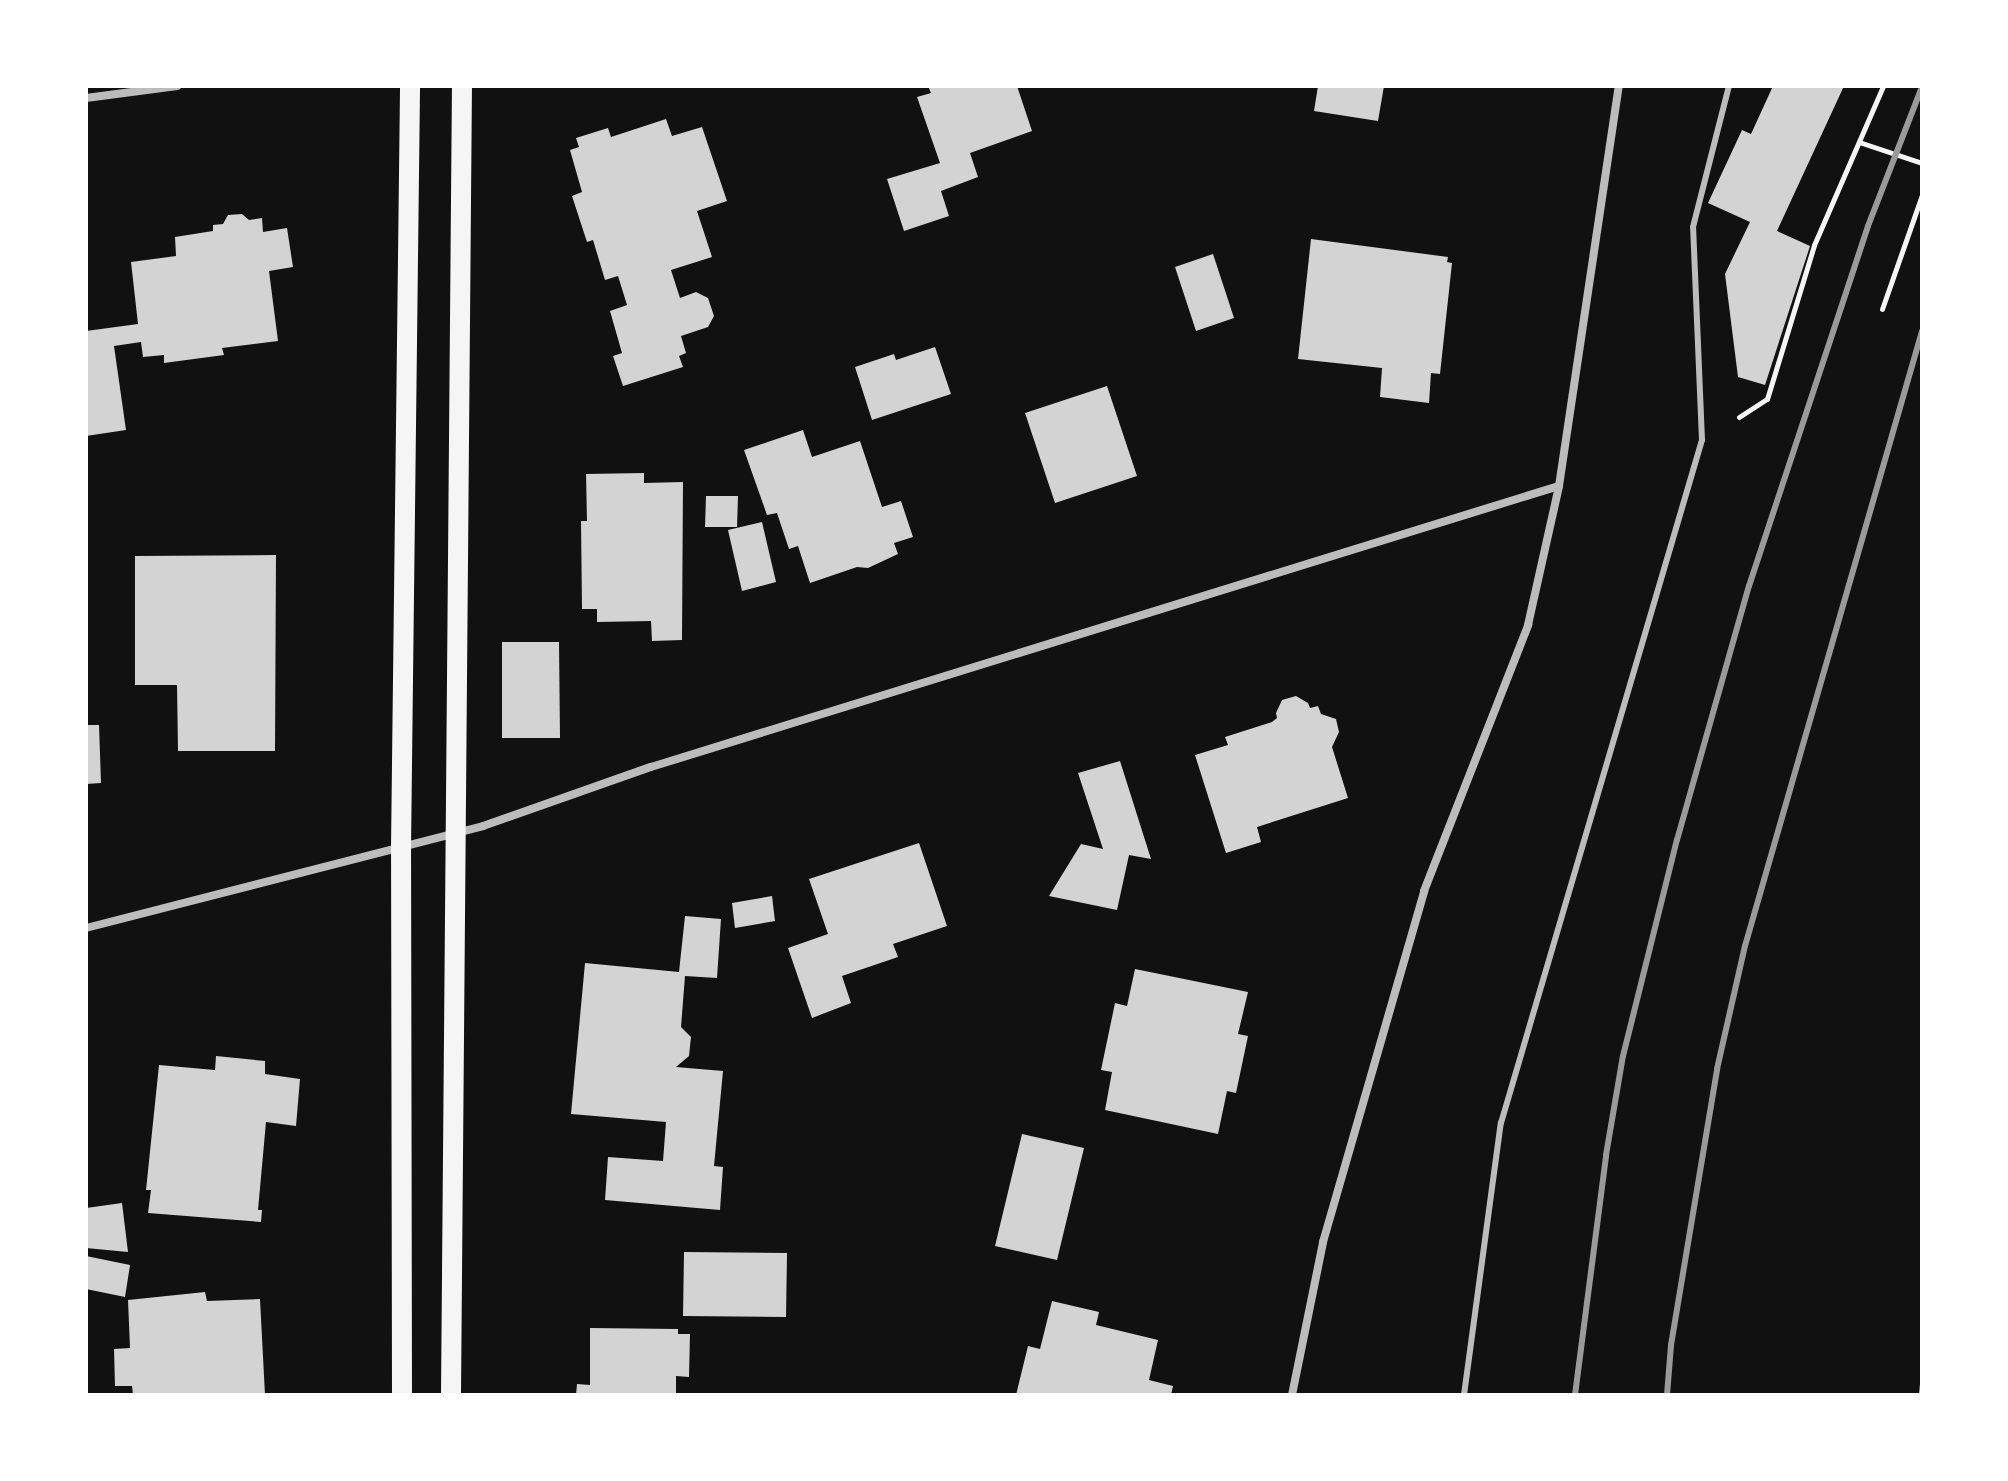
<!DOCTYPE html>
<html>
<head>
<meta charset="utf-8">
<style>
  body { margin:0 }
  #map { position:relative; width:2008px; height:1481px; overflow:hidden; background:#111; font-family:"Roboto Serif",serif }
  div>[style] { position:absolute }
  .building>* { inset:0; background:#d3d3d3 }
  .path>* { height:5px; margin:-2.5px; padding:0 2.5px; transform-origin:2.5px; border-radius:2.5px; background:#f5f5f5 }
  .service>* { height:6px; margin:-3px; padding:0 3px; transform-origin:3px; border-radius:3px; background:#bcbcbc }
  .minor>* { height:8px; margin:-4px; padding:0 4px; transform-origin:4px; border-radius:4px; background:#bcbcbc }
  .primary>* { height:20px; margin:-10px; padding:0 10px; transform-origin:10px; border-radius:10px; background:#f5f5f5 }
  .rail>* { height:6px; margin:-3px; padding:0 3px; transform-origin:3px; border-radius:3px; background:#9a9a9a }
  span { translate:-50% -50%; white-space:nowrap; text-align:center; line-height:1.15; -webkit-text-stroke:7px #fff; paint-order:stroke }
  .frame { position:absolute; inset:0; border:88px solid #fff; pointer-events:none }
</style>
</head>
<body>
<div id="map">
  <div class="building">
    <i style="clip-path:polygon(928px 86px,1017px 86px,1032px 131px,970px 153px,978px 177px,941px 191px,949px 216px,904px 231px,887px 179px,940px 163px,917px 97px,931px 93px)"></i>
    <i style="clip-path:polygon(1318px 86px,1384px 86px,1378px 121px,1314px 111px)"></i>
    <i style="clip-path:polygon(1773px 86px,1844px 86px,1777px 231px,1810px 246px,1765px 385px,1738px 377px,1725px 274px,1750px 222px,1708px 203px,1742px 130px,1751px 134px)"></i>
    <i style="clip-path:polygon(666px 119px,672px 136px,702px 127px,727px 201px,697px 211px,712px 257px,671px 270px,680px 298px,696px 292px,708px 298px,714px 316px,708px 327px,681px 336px,686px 353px,679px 356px,683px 367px,623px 386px,613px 356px,622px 353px,610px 311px,627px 305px,618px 276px,605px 280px,593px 240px,587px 242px,572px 196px,582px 192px,570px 150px,579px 147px,576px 138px,608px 128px,611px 137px)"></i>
    <i style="clip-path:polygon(242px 214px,249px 220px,262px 218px,263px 232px,287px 228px,293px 267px,269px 271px,278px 341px,222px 348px,224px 355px,164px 363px,164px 355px,143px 357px,141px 342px,114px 346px,126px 430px,86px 436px,86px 331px,138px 324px,131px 262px,176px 256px,175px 237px,213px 231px,213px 225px,223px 224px,228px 215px)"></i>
    <i style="clip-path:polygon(1311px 239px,1448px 257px,1447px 262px,1452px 263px,1440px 374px,1431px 373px,1429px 403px,1380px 397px,1382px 368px,1298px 359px)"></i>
    <i style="clip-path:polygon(1213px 254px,1234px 318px,1196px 331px,1175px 267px)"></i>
    <i style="clip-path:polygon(935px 347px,951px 394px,872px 420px,855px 367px,894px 354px,896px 360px)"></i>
    <i style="clip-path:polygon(1107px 386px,1137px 476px,1055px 503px,1025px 413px)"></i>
    <i style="clip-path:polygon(803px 430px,812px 457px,860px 441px,882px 507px,901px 501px,913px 537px,894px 543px,898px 554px,868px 568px,857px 567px,810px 583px,798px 546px,789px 549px,777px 513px,767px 515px,744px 450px)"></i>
    <i style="clip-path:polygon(644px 473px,644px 483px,683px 482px,682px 640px,652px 641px,651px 621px,597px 622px,597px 609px,582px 609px,581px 521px,587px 521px,586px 474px)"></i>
    <i style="clip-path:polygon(706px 496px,738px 496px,737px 527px,705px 527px)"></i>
    <i style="clip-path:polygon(762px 522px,776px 582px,742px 591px,728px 530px)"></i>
    <i style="clip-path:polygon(276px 555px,275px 751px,178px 751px,177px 685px,135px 685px,135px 556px)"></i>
    <i style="clip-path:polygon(502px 642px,559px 642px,560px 738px,502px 738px)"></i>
    <i style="clip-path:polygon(1296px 696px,1308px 703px,1310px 708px,1318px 706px,1321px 714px,1336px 719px,1339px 732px,1332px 747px,1348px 798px,1257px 827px,1261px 842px,1226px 853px,1195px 755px,1228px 745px,1225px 737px,1272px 722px,1277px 718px,1276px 713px,1282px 700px)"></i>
    <i style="clip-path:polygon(86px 725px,99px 725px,101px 783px,86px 784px)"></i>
    <i style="clip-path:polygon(1120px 761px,1151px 859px,1129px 855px,1117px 910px,1049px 896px,1081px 844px,1103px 849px,1078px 773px)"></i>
    <i style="clip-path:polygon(919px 843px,947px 926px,893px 944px,898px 957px,842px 976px,851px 1003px,812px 1018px,788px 948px,828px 934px,809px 879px)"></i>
    <i style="clip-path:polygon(772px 896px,775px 921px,735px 928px,732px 903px)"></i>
    <i style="clip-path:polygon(685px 916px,721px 919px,717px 978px,685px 976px,681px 1027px,691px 1037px,689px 1056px,676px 1067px,723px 1071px,714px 1166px,723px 1167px,720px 1210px,605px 1200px,608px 1157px,663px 1161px,666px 1122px,571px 1114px,585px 963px,679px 972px)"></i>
    <i style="clip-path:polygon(1135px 969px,1248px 992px,1238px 1034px,1248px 1036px,1236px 1093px,1227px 1091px,1218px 1134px,1105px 1110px,1112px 1072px,1101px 1070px,1115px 1003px,1127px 1006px)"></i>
    <i style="clip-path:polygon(216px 1056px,265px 1061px,265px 1074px,300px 1079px,296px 1126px,266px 1122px,258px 1210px,262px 1210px,261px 1222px,148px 1213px,151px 1190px,146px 1190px,159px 1065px,215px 1070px)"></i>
    <i style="clip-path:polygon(1022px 1134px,1084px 1148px,1057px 1260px,995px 1246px)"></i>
    <i style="clip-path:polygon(122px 1203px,128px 1252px,86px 1248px,86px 1208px)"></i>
    <i style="clip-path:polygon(684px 1252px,787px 1253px,786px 1317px,683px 1316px)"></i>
    <i style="clip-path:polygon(86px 1256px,130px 1265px,125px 1297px,86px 1289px)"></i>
    <i style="clip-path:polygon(205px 1292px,207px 1301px,260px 1299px,265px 1395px,133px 1395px,132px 1386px,115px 1386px,114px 1349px,130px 1348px,128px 1300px)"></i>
    <i style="clip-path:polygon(1052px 1301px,1099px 1312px,1096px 1325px,1158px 1340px,1149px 1380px,1173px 1386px,1171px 1395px,1016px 1395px,1028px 1346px,1040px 1349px)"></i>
    <i style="clip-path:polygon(590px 1328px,678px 1329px,678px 1334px,690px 1334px,689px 1377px,676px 1376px,676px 1395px,576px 1395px,577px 1384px,590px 1385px)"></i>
  </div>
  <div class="path">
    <i style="left:1859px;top:142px;width:66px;rotate:18.4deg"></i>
    <i style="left:1882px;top:309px;width:121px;rotate:-70.7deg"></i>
    <i style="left:1739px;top:417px;width:33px;rotate:-33deg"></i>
    <i style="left:1767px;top:399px;width:161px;rotate:-73deg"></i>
    <i style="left:1814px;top:245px;width:173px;rotate:-66.5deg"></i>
    <i style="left:1921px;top:1395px;width:11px;rotate:-85deg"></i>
  </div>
  <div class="service">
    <i style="left:1464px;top:1395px;width:275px;rotate:-82.3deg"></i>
    <i style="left:1501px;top:1123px;width:712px;rotate:-73.6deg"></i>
    <i style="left:1702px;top:440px;width:213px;rotate:-92.4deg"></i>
    <i style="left:1693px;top:227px;width:146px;rotate:-75.7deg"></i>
  </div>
  <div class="minor">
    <i style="left:86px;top:98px;width:92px;rotate:-7.5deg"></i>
    <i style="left:86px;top:928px;width:410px;rotate:-14.4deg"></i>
    <i style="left:483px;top:826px;width:178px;rotate:-19.4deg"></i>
    <i style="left:651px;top:767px;width:950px;rotate:-17.2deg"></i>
    <i style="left:1292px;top:1395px;width:156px;rotate:-78.5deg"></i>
    <i style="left:1323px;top:1242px;width:365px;rotate:-73.9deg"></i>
    <i style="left:1424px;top:891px;width:286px;rotate:-68.6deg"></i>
    <i style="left:1528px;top:625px;width:142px;rotate:-77.4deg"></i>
    <i style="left:1559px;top:486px;width:404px;rotate:-81.5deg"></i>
  </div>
  <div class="primary">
    <i style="left:402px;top:1395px;width:547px;rotate:-90.1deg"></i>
    <i style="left:401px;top:848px;width:762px;rotate:-89.32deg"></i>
    <i style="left:451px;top:1395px;width:1309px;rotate:-89.52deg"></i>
  </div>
  <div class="rail">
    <i style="left:1575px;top:1395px;width:242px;rotate:-82.6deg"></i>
    <i style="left:1606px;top:1155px;width:100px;rotate:-80.3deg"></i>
    <i style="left:1623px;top:1056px;width:223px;rotate:-76deg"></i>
    <i style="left:1677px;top:840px;width:264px;rotate:-74.2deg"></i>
    <i style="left:1749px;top:586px;width:379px;rotate:-71.7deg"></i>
    <i style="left:1868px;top:226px;width:149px;rotate:-68.8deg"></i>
    <i style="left:1667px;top:1395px;width:50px;rotate:-85.4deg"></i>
    <i style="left:1671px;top:1345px;width:280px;rotate:-80.5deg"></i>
    <i style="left:1717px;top:1069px;width:126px;rotate:-77.2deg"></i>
    <i style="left:1745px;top:946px;width:640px;rotate:-73.94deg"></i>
  </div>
  <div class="frame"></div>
</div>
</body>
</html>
